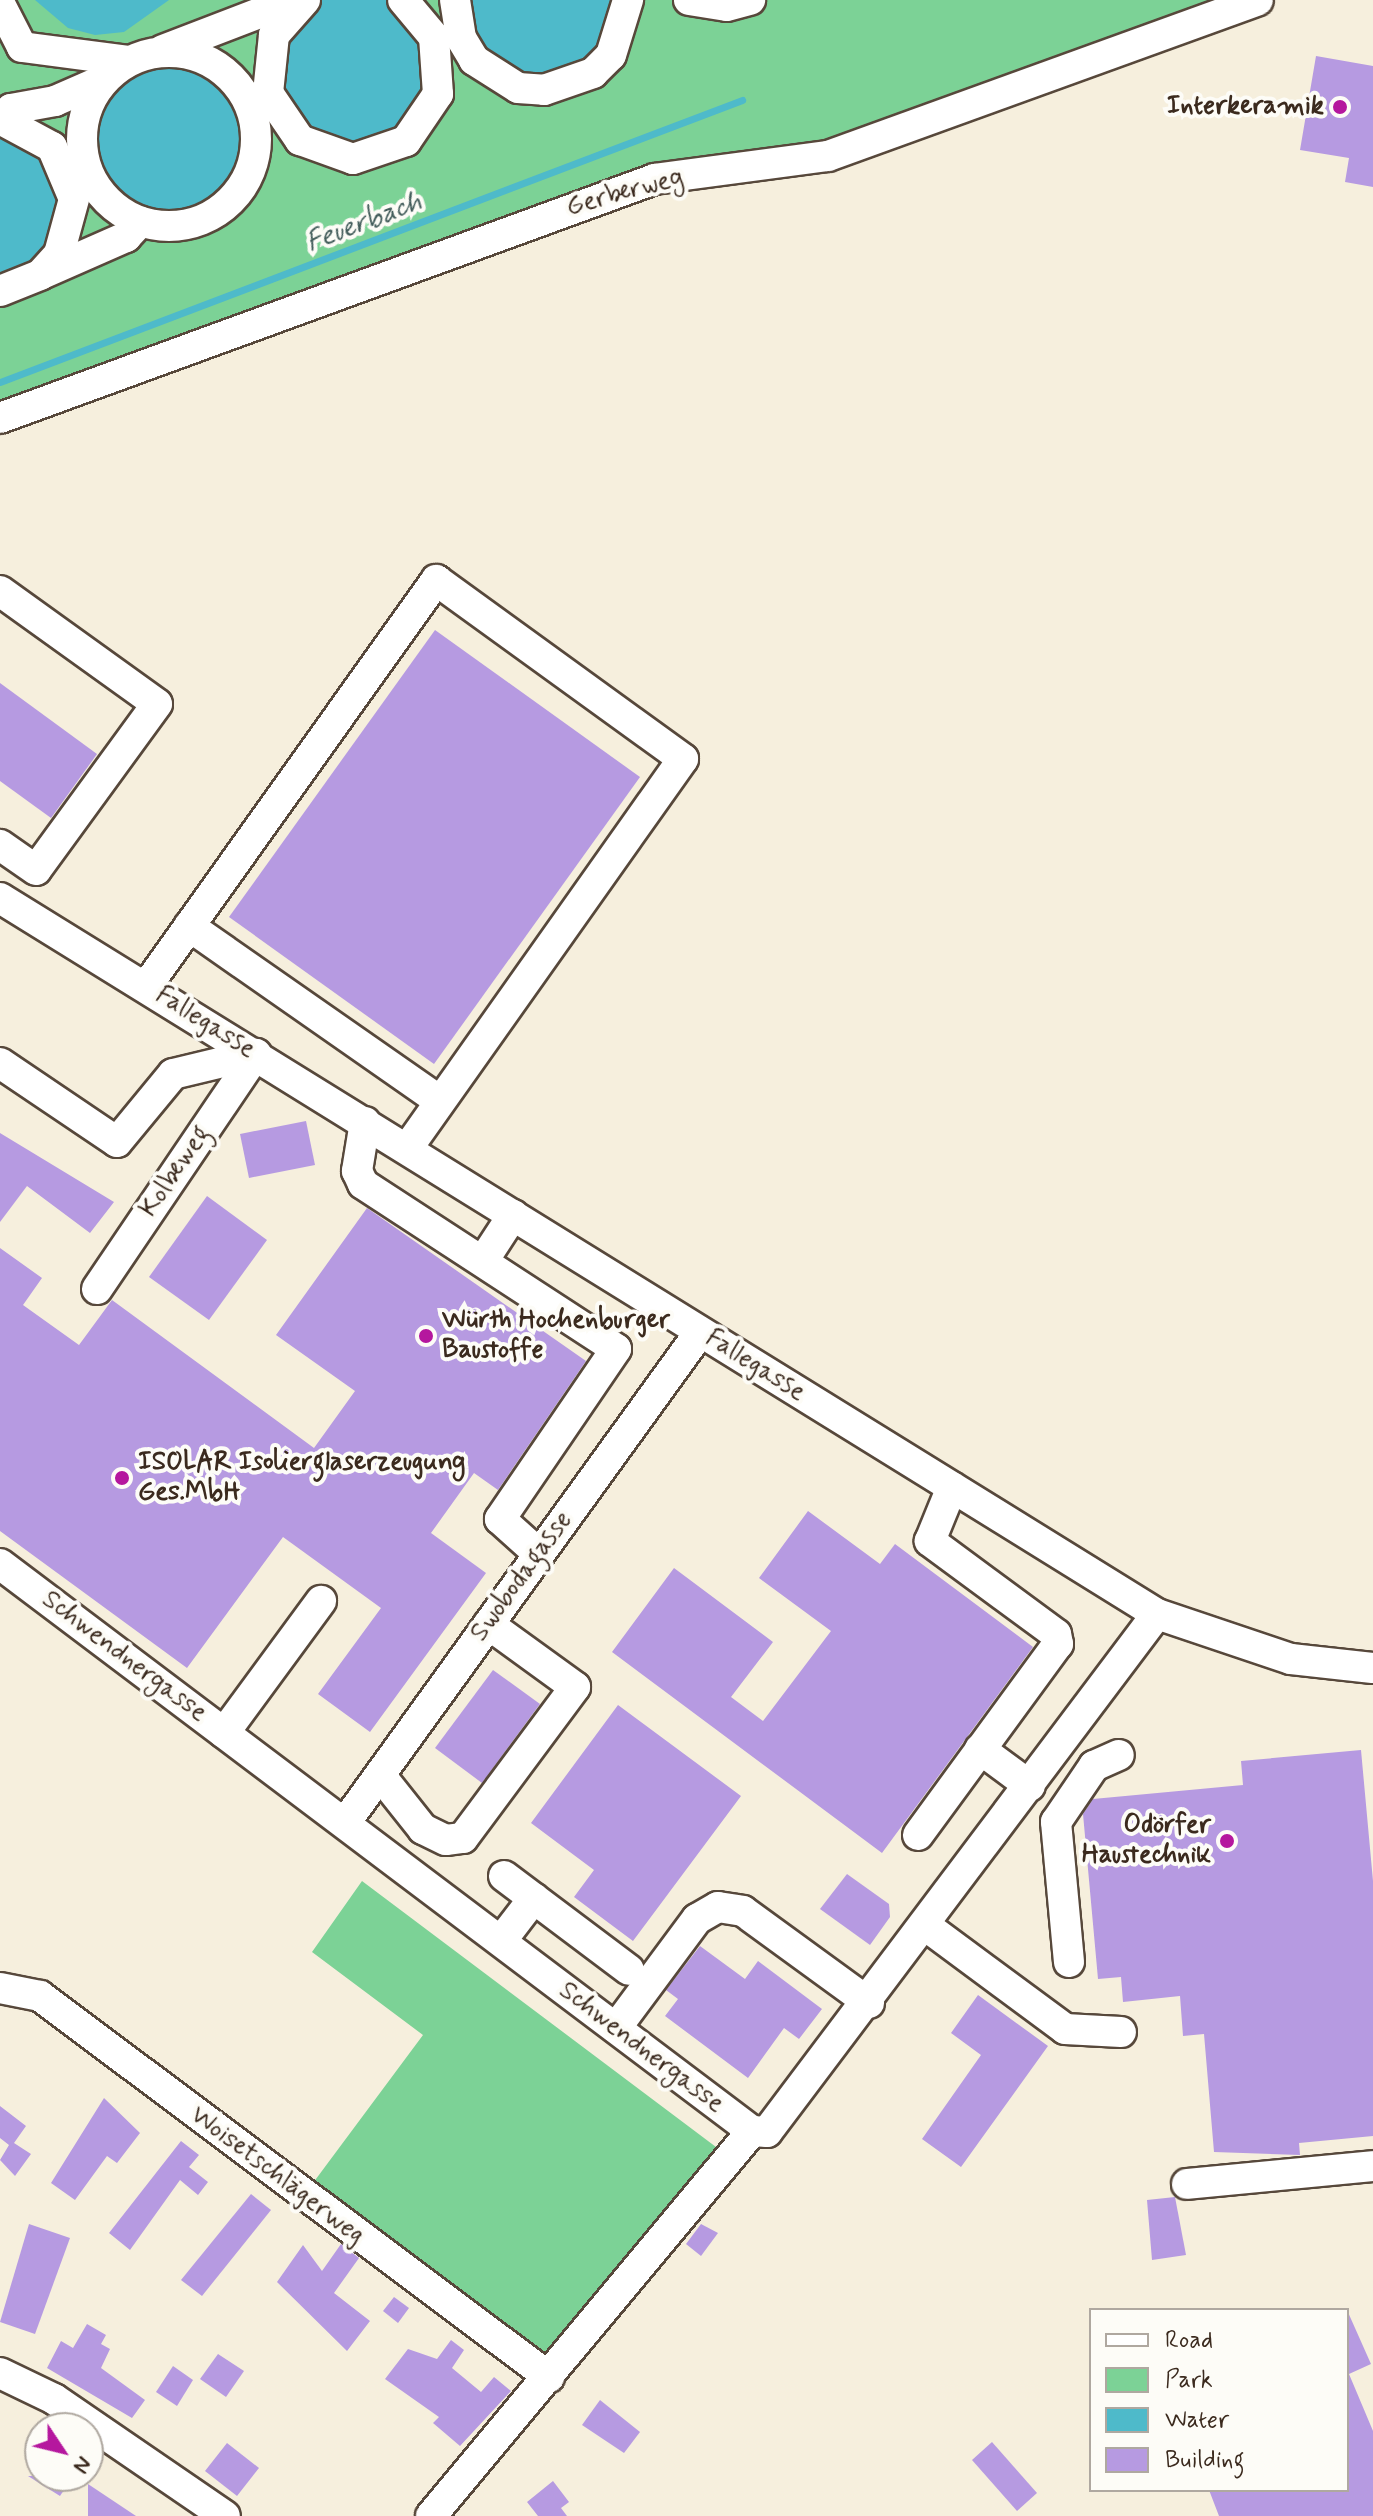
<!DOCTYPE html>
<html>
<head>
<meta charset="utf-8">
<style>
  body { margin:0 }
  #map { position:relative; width:1373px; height:2516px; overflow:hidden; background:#f6efdd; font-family:Mynerve,sans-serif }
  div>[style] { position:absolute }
  .green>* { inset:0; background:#7cd296 }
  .water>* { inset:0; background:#4ebaca }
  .round { border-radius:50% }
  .stream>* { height:7px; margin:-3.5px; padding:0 3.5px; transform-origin:3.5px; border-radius:3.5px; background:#4ebaca }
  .building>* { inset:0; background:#b69ae1 }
  .roads { filter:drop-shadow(2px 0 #57483b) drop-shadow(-2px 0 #57483b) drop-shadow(0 2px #57483b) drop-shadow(0 -2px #57483b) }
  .minor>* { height:30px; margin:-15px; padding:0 15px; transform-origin:15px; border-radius:15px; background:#fff }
  .minor>.ring { margin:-15px; padding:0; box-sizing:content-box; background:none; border:30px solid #fff; border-radius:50% }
  .dots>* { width:22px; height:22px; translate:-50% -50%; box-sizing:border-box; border:4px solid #fdfcf7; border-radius:50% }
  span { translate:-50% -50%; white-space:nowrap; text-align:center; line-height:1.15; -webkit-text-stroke:8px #fdfcf7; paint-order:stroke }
  .poi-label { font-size:26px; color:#3b2a1e; font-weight:700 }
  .right { translate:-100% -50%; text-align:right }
  .left { translate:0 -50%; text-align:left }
  .street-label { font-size:26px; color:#3b2a1e }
  .water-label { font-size:28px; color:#425c5a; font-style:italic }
  .legend { position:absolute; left:1089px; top:2308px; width:260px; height:184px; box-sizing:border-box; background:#fdfcf7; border:2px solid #afa8a0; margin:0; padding:10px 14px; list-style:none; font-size:24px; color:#3b2a1e }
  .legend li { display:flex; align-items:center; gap:16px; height:40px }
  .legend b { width:40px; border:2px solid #afa8a0 }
  .north { position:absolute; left:24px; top:2412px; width:80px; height:80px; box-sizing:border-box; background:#fdfcf7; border:2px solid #afa8a0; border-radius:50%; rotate:125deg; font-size:22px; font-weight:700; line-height:32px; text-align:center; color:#3b2a1e }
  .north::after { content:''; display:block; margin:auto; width:28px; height:36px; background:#b5179e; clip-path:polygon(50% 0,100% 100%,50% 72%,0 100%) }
</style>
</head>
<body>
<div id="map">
  <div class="green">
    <i style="clip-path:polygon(0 0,1225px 0,822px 147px,648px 163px,0 406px)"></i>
    <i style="clip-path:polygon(362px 1881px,724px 2153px,547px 2364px,310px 2187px,423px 2035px,312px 1952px)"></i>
  </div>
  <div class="water">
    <i style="clip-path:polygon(35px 0,169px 0,124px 32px,95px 35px,68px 28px)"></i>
    <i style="clip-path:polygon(312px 0,403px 0,422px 18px,436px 93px,378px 149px,322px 145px,282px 106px,275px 49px)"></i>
    <i style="clip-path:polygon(460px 0,624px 0,610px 49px,535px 84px,483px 61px)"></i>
    <i class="round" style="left:90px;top:57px;width:164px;height:164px"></i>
    <i style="clip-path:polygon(0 126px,64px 179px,54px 254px,0 287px)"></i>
  </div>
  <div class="stream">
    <i style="left:0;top:382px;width:794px;rotate:-20.81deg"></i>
  </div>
  <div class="building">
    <i style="clip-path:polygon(1316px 56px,1373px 66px,1373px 187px,1345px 182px,1349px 158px,1300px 150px)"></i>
    <i style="clip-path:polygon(435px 630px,640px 777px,434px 1064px,229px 917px)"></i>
    <i style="clip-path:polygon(0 683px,97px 754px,51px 818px,0 781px)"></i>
    <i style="clip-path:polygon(306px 1121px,315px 1165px,249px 1178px,240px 1134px)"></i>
    <i style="clip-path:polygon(0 1133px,114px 1202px,90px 1233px,27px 1186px,0 1222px)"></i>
    <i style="clip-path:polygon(207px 1196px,267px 1240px,209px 1320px,149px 1277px)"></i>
    <i style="clip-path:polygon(367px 1208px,586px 1361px,498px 1490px,474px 1473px,431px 1533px,486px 1573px,370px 1732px,318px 1694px,381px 1608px,283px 1537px,187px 1668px,0 1531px,0 1248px,42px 1278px,23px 1305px,79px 1345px,112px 1300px,314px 1448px,355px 1391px,276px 1335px)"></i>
    <i style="clip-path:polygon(808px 1511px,880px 1564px,895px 1544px,1033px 1647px,882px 1853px,612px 1652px,674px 1568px,773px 1642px,731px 1697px,763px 1721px,831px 1631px,759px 1578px)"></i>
    <i style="clip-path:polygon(493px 1670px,540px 1704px,482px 1783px,435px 1748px)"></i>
    <i style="clip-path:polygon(618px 1705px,741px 1796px,633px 1941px,574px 1897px,594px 1870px,531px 1823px)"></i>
    <i style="clip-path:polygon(1361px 1750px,1373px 1881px,1373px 2136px,1299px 2143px,1300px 2155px,1214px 2152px,1204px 2034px,1183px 2036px,1180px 1996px,1123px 2002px,1121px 1977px,1098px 1979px,1083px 1814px,1093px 1799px,1243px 1785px,1241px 1761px)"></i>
    <i style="clip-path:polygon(847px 1874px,889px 1904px,890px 1917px,870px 1945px,820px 1909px)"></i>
    <i style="clip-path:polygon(700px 1946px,745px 1979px,758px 1961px,822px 2009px,799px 2039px,784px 2028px,748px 2078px,665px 2016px,678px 1999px,666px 1990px)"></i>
    <i style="clip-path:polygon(978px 1995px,1048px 2046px,961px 2167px,922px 2139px,981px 2055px,951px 2033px)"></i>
    <i style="clip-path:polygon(104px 2098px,140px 2133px,117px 2163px,107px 2156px,75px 2200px,51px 2183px)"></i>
    <i style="clip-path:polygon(0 2106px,26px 2126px,14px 2143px,31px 2154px,15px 2176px,0 2160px,9px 2145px,0 2138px)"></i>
    <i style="clip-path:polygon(181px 2141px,199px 2155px,189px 2167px,208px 2182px,198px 2195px,180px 2180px,130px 2250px,109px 2233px)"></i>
    <i style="clip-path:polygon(251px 2194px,271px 2210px,202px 2296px,181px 2280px)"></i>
    <i style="clip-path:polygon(1175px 2197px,1186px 2255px,1152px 2260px,1147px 2200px)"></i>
    <i style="clip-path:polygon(29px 2224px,70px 2238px,35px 2334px,0 2322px)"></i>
    <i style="clip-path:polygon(701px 2224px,718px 2233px,701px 2256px,686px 2244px)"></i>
    <i style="clip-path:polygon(341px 2244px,359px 2258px,334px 2293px,370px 2321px,347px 2351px,277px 2282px,303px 2245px,322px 2271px)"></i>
    <i style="clip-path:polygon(394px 2297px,409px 2308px,398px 2323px,383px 2311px)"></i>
    <i style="clip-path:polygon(1347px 2310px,1371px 2364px,1349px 2374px,1373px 2431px,1373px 2516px,1219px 2516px,1209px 2490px,1347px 2490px)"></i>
    <i style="clip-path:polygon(87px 2324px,106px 2335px,101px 2344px,110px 2349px,101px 2368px,145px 2400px,132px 2418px,47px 2368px,61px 2341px,73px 2348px)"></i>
    <i style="clip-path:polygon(451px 2340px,464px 2350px,452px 2368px,481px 2392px,494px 2377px,511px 2391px,460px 2446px,433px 2423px,439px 2417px,385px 2379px,408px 2349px,437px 2359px)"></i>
    <i style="clip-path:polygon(218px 2354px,244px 2371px,226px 2397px,200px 2379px)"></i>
    <i style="clip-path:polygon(173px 2366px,193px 2380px,177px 2406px,156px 2392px)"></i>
    <i style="clip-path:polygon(600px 2400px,640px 2432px,624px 2453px,582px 2425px)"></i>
    <i style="clip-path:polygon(992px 2442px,1037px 2493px,1017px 2511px,972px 2460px)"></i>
    <i style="clip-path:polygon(227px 2443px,259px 2468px,237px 2496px,205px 2471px)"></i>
    <i style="clip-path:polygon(28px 2476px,73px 2476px,60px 2496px)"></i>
    <i style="clip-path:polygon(553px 2481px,569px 2502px,561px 2508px,567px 2516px,538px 2516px,527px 2502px)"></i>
    <i style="clip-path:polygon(88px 2484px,136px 2516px,88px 2516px)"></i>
  </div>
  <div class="roads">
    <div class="minor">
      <i style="left:305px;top:0;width:47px;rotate:131.5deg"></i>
      <i style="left:274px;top:35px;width:58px;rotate:95.9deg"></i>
      <i style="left:268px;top:93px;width:57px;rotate:55.8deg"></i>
      <i style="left:300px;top:140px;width:56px;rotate:19.7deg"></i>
      <i style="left:353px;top:159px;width:56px;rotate:-18.8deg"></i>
      <i style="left:406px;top:141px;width:57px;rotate:-55.8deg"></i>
      <i style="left:438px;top:94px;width:57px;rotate:-94deg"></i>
      <i style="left:434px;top:37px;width:48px;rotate:-130deg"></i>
      <i style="left:455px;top:0;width:38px;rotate:81deg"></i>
      <i style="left:461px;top:38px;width:26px;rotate:59deg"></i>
      <i style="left:474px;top:60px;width:52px;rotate:32.5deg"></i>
      <i style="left:518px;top:88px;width:26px;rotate:4deg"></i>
      <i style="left:544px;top:90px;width:52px;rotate:-19.1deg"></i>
      <i style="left:593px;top:73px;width:25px;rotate:-45deg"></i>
      <i style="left:611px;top:55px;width:58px;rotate:-72.8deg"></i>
      <i style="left:689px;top:0;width:38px;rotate:9deg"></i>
      <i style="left:727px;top:6px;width:24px;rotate:-15deg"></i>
      <i style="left:0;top:4px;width:48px;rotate:62.9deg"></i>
      <i style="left:22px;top:47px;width:107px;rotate:7.5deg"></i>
      <i style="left:163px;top:50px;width:106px;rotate:-21deg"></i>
      <i style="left:262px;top:12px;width:28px;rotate:-2deg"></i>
      <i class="ring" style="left:82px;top:52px;width:144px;height:144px"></i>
      <i style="left:0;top:119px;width:59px;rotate:28.3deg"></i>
      <i style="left:52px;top:147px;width:56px;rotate:67.1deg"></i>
      <i style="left:74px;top:199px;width:57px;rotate:105.3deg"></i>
      <i style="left:59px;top:254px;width:28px;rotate:132deg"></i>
      <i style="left:40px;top:275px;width:43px;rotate:158.2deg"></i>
      <i style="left:3px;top:119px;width:13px;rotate:-51deg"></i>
      <i style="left:11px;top:109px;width:45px;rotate:-10.3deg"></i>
      <i style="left:55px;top:101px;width:55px;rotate:-23.7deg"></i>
      <i style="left:44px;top:273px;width:90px;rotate:-23.7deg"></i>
      <i style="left:126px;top:237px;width:21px;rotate:-47deg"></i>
      <i style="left:0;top:418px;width:697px;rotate:-20.05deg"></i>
      <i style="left:655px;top:179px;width:175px;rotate:-7.6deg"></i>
      <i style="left:828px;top:156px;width:457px;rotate:-19.9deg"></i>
      <i style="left:0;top:591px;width:193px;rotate:35.7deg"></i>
      <i style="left:157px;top:704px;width:205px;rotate:126.1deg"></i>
      <i style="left:36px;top:870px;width:44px;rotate:-145.2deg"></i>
      <i style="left:0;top:898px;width:1361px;rotate:31.75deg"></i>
      <i style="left:1157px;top:1614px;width:141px;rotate:18.6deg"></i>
      <i style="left:1291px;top:1659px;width:82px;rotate:6.3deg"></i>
      <i style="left:189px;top:926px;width:306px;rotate:34.9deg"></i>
      <i style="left:146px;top:987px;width:500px;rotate:-54.5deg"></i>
      <i style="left:436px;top:580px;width:305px;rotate:35.9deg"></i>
      <i style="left:683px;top:759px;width:478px;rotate:125.3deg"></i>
      <i style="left:0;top:1063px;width:141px;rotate:34deg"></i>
      <i style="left:117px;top:1142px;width:88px;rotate:-50.5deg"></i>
      <i style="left:173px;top:1074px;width:85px;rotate:-13.5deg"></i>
      <i style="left:365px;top:1122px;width:50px;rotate:99.3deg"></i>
      <i style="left:357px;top:1171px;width:14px;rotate:65deg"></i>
      <i style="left:363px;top:1184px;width:302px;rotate:33.1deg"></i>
      <i style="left:616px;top:1349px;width:206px;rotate:124.3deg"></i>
      <i style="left:500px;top:1519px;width:52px;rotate:41.9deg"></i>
      <i style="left:483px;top:1261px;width:55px;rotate:-56.9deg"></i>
      <i style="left:97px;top:1289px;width:284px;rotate:-55.9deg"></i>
      <i style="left:0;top:1564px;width:942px;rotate:37.02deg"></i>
      <i style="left:752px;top:2131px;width:15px;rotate:4deg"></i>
      <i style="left:767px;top:2132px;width:648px;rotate:-53.02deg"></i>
      <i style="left:224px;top:1733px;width:164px;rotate:-53.7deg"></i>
      <i style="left:980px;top:1749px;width:62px;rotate:36.5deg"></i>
      <i style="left:380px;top:1775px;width:69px;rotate:51.5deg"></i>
      <i style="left:423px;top:1829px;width:25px;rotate:26deg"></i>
      <i style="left:446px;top:1840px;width:17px;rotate:-7deg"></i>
      <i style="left:463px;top:1838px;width:188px;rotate:-53.4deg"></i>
      <i style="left:575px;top:1687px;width:107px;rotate:-144.1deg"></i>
      <i style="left:345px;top:1823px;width:606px;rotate:-54.13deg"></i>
      <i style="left:918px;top:1835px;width:237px;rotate:-53.8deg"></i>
      <i style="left:1058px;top:1644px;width:10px;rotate:-101deg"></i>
      <i style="left:1056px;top:1634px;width:157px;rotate:-143.6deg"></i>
      <i style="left:930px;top:1541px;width:58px;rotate:-67.8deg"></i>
      <i style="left:504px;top:1876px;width:156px;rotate:36.9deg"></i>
      <i style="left:926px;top:1926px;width:173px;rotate:36.5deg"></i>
      <i style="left:1065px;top:2029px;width:56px;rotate:3.1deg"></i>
      <i style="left:501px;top:1941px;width:54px;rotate:-52.5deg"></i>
      <i style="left:1069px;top:1962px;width:141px;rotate:-95.3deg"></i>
      <i style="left:1056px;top:1822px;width:68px;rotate:-55.8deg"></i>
      <i style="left:1094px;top:1766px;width:27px;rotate:-24deg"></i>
      <i style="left:0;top:1988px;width:41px;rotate:11.3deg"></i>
      <i style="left:40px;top:1996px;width:636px;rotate:36.82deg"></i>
      <i style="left:616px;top:2028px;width:136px;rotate:-53.4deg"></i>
      <i style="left:697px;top:1919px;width:24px;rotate:-30deg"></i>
      <i style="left:718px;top:1907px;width:25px;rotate:9deg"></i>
      <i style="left:743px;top:1911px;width:156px;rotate:36.1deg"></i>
      <i style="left:1187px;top:2184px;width:187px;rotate:-5.5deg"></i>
      <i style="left:0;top:2373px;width:60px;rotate:25.7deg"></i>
      <i style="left:54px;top:2399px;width:207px;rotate:34.4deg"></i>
      <i style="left:431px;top:2516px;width:501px;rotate:-50.18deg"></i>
    </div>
  </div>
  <div class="dots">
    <i style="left:1340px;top:107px;background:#b5179e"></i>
    <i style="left:426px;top:1336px;background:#b5179e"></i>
    <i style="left:122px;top:1478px;background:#b5179e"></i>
    <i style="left:1227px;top:1841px;background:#b5179e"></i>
  </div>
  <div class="poi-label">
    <span class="right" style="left:1324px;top:107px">Interkeramik</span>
    <span class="left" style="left:442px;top:1336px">Würth Hochenburger<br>Baustoffe</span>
    <span class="left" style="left:138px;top:1478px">ISOLAR Isolierglaserzeugung<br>Ges.MbH</span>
    <span class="right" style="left:1211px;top:1841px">Odörfer<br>Haustechnik</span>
  </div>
  <div class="street-label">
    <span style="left:625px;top:193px;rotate:-15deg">Gerberweg</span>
    <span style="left:205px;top:1023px;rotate:32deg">Fallegasse</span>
    <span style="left:176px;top:1172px;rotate:-56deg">Kolbeweg</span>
    <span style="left:755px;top:1366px;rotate:32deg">Fallegasse</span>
    <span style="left:522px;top:1577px;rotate:-54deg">Swobodagasse</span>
    <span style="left:124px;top:1657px;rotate:37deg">Schwendnergasse</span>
    <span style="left:641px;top:2048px;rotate:37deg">Schwendnergasse</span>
    <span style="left:277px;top:2176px;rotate:37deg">Woisetschlägerweg</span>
  </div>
  <div class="water-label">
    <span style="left:364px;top:223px;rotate:-21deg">Feuerbach</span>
  </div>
  <ul class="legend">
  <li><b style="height:10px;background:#fff"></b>Road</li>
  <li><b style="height:22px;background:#7cd296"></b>Park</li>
  <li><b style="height:22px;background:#4ebaca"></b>Water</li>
  <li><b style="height:22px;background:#b69ae1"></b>Building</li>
  </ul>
  <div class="north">N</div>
</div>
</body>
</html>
